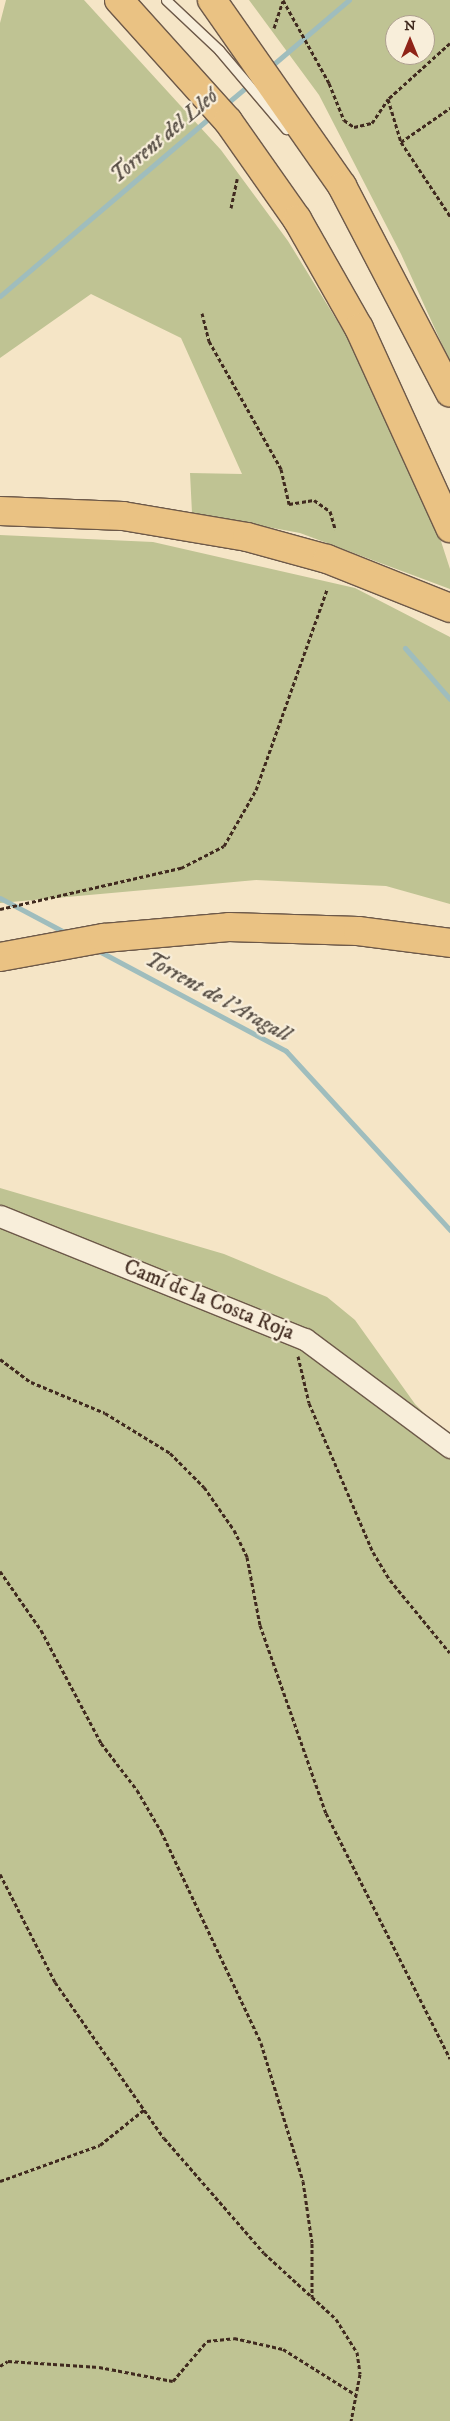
<!DOCTYPE html>
<html>
<head>
<meta charset="utf-8">
<style>
  body { margin:0 }
  #map { position:relative; width:450px; height:2421px; overflow:hidden; background:#f5e5c6; font-family:"IM FELL DW Pica",serif }
  div>[style] { position:absolute }
  .green>* { inset:0; background:#bfc393 }
  .stream>* { height:5px; margin:-2.5px; padding:0 2.5px; transform-origin:2.5px; border-radius:2.5px; background:#9fbdbd }
  .path>* { height:3px; margin-top:-1.5px; transform-origin:0; background:repeating-linear-gradient(90deg,#402a1f 0 4px,transparent 0 6.5px) }
  .roads { filter:drop-shadow(1px 0 #6d5949) drop-shadow(-1px 0 #6d5949) drop-shadow(0 1px #6d5949) drop-shadow(0 -1px #6d5949) }
  .service>* { height:9px; margin:-4.5px; padding:0 4.5px; transform-origin:4.5px; border-radius:4.5px; background:#f8eeda }
  .tertiary>* { height:21px; margin:-10.5px; padding:0 10.5px; transform-origin:10.5px; border-radius:10.5px; background:#f8eeda }
  .motorway>* { height:28px; margin:-14px; padding:0 14px; transform-origin:14px; border-radius:14px; background:#eac283 }
  span { translate:-50% -50%; white-space:nowrap; text-align:center; line-height:1.15; -webkit-text-stroke:4.5px #f8eeda; paint-order:stroke }
  .street-label { font-size:21px; color:#402a1f }
  .water-label { font-size:22px; color:#584f46; font-style:italic }
  .north { position:absolute; left:385px; top:15px; width:50px; height:50px; box-sizing:border-box; background:#f8eeda; border:1px solid #aea08f; border-radius:50%; rotate:0deg; font-size:14px; font-weight:700; line-height:20px; text-align:center; color:#402a1f }
  .north::after { content:''; display:block; margin:auto; width:18px; height:22px; background:#8f2418; clip-path:polygon(50% 0,100% 100%,50% 72%,0 100%) }
</style>
</head>
<body>
<div id="map">
  <div class="green">
    <i style="clip-path:polygon(6px 0,84px 0,221px 150px,288px 241px,357px 353px,438px 532px,450px 569px,450px 589px,300px 533px,192px 513px,190px 473px,242px 474px,181px 338px,91px 294px,0 358px,0 23px)"></i>
    <i style="clip-path:polygon(evenodd,249px 0,450px 0,450px 362px,401px 254px,319px 95px,249px 0,395px 25px,425px 25px,425px 55px,395px 55px,395px 25px)"></i>
    <i style="clip-path:polygon(0 535px,153px 542px,355px 588px,450px 637px,450px 904px,386px 886px,256px 880px,0 903px)"></i>
    <i style="clip-path:polygon(0 1188px,224px 1254px,327px 1297px,355px 1320px,415px 1404px,450px 1439px,450px 2421px,0 2421px)"></i>
  </div>
  <div class="stream">
    <i style="left:269px;top:68px;width:105px;rotate:-40.4deg"></i>
    <i style="left:225px;top:105px;width:31px;rotate:-40deg"></i>
    <i style="left:0;top:296px;width:280px;rotate:-40.4deg"></i>
    <i style="left:405px;top:648px;width:68px;rotate:48.6deg"></i>
    <i style="left:0;top:898px;width:77px;rotate:27.9deg"></i>
    <i style="left:97px;top:950px;width:214px;rotate:28.1deg"></i>
    <i style="left:286px;top:1051px;width:243px;rotate:47.5deg"></i>
  </div>
  <div class="path">
    <i style="left:283px;top:0;width:95px;rotate:61deg"></i>
    <i style="left:329px;top:83px;width:40px;rotate:68deg"></i>
    <i style="left:344px;top:120px;width:12px;rotate:35deg"></i>
    <i style="left:354px;top:127px;width:18px;rotate:-13deg"></i>
    <i style="left:372px;top:123px;width:29px;rotate:-56deg"></i>
    <i style="left:274px;top:28px;width:28px;rotate:-72deg"></i>
    <i style="left:450px;top:43px;width:84px;rotate:137.9deg"></i>
    <i style="left:388px;top:99px;width:45px;rotate:73.2deg"></i>
    <i style="left:401px;top:142px;width:89px;rotate:56.5deg"></i>
    <i style="left:401px;top:142px;width:60px;rotate:-34.8deg"></i>
    <i style="left:231px;top:208px;width:30px;rotate:-78deg"></i>
    <i style="left:202px;top:313px;width:29px;rotate:76deg"></i>
    <i style="left:209px;top:341px;width:147px;rotate:60.6deg"></i>
    <i style="left:281px;top:469px;width:36px;rotate:77deg"></i>
    <i style="left:289px;top:504px;width:25px;rotate:-9deg"></i>
    <i style="left:314px;top:500px;width:19px;rotate:35deg"></i>
    <i style="left:330px;top:511px;width:19px;rotate:74deg"></i>
    <i style="left:0;top:909px;width:186px;rotate:-12.8deg"></i>
    <i style="left:181px;top:868px;width:48px;rotate:-27.1deg"></i>
    <i style="left:224px;top:846px;width:64px;rotate:-60.3deg"></i>
    <i style="left:256px;top:790px;width:213px;rotate:-70.5deg"></i>
    <i style="left:298px;top:1356px;width:48px;rotate:76.8deg"></i>
    <i style="left:309px;top:1403px;width:162px;rotate:66.8deg"></i>
    <i style="left:373px;top:1552px;width:33px;rotate:59deg"></i>
    <i style="left:390px;top:1580px;width:94px;rotate:50.6deg"></i>
    <i style="left:0;top:1359px;width:39px;rotate:37deg"></i>
    <i style="left:31px;top:1382px;width:80px;rotate:22.7deg"></i>
    <i style="left:105px;top:1413px;width:76px;rotate:31.6deg"></i>
    <i style="left:170px;top:1453px;width:48px;rotate:45deg"></i>
    <i style="left:204px;top:1487px;width:52px;rotate:55.1deg"></i>
    <i style="left:234px;top:1530px;width:30px;rotate:64deg"></i>
    <i style="left:247px;top:1557px;width:69px;rotate:79.2deg"></i>
    <i style="left:260px;top:1625px;width:199px;rotate:70.7deg"></i>
    <i style="left:326px;top:1813px;width:275px;rotate:63.2deg"></i>
    <i style="left:0;top:1571px;width:72px;rotate:55.2deg"></i>
    <i style="left:41px;top:1630px;width:128px;rotate:62deg"></i>
    <i style="left:101px;top:1743px;width:59px;rotate:52.5deg"></i>
    <i style="left:137px;top:1790px;width:48px;rotate:59.7deg"></i>
    <i style="left:161px;top:1831px;width:234px;rotate:64.7deg"></i>
    <i style="left:261px;top:2043px;width:144px;rotate:73.1deg"></i>
    <i style="left:303px;top:2181px;width:63px;rotate:81.7deg"></i>
    <i style="left:312px;top:2243px;width:54px;rotate:90deg"></i>
    <i style="left:0;top:1874px;width:121px;rotate:63deg"></i>
    <i style="left:55px;top:1982px;width:190px;rotate:55.1deg"></i>
    <i style="left:164px;top:2138px;width:152px;rotate:49deg"></i>
    <i style="left:264px;top:2253px;width:98px;rotate:42.5deg"></i>
    <i style="left:336px;top:2319px;width:39px;rotate:58deg"></i>
    <i style="left:357px;top:2352px;width:22px;rotate:82deg"></i>
    <i style="left:360px;top:2374px;width:48px;rotate:100.8deg"></i>
    <i style="left:0;top:2181px;width:106px;rotate:-19.8deg"></i>
    <i style="left:100px;top:2145px;width:58px;rotate:-38.7deg"></i>
    <i style="left:0;top:2366px;width:9px;rotate:-32deg"></i>
    <i style="left:8px;top:2361px;width:91px;rotate:3.8deg"></i>
    <i style="left:99px;top:2367px;width:75px;rotate:10.7deg"></i>
    <i style="left:173px;top:2381px;width:52px;rotate:-49.6deg"></i>
    <i style="left:207px;top:2341px;width:27px;rotate:-6deg"></i>
    <i style="left:234px;top:2338px;width:50px;rotate:12.7deg"></i>
    <i style="left:283px;top:2349px;width:86px;rotate:32.2deg"></i>
  </div>
  <div class="roads">
    <div class="service">
      <i style="left:166px;top:0;width:73px;rotate:43.3deg"></i>
      <i style="left:219px;top:50px;width:104px;rotate:49.7deg"></i>
    </div>
    <div class="tertiary">
      <i style="left:0;top:1216px;width:329px;rotate:22deg"></i>
      <i style="left:305px;top:1339px;width:181px;rotate:36.7deg"></i>
    </div>
    <div class="motorway">
      <i style="left:119px;top:0;width:163px;rotate:48deg"></i>
      <i style="left:228px;top:121px;width:120px;rotate:54.9deg"></i>
      <i style="left:297px;top:219px;width:125px;rotate:60.4deg"></i>
      <i style="left:359px;top:328px;width:220px;rotate:65.5deg"></i>
      <i style="left:212px;top:0;width:227px;rotate:55deg"></i>
      <i style="left:342px;top:186px;width:233px;rotate:62.4deg"></i>
      <i style="left:0;top:511px;width:123px;rotate:2.3deg"></i>
      <i style="left:123px;top:516px;width:126px;rotate:9.6deg"></i>
      <i style="left:247px;top:537px;width:83px;rotate:15.4deg"></i>
      <i style="left:327px;top:559px;width:132px;rotate:21.7deg"></i>
      <i style="left:0;top:957px;width:106px;rotate:-10.4deg"></i>
      <i style="left:104px;top:938px;width:125px;rotate:-5deg"></i>
      <i style="left:229px;top:927px;width:129px;rotate:1.8deg"></i>
      <i style="left:358px;top:931px;width:93px;rotate:7.4deg"></i>
    </div>
  </div>
  <div class="street-label">
    <span style="left:209px;top:1300px;rotate:22deg">Camí de la Costa Roja</span>
  </div>
  <div class="water-label">
    <span style="left:164px;top:136px;rotate:-40deg">Torrent del Lleó</span>
    <span style="left:218px;top:997px;rotate:29deg">Torrent de l'Aragall</span>
  </div>
  <div class="north">N</div>
</div>
</body>
</html>
